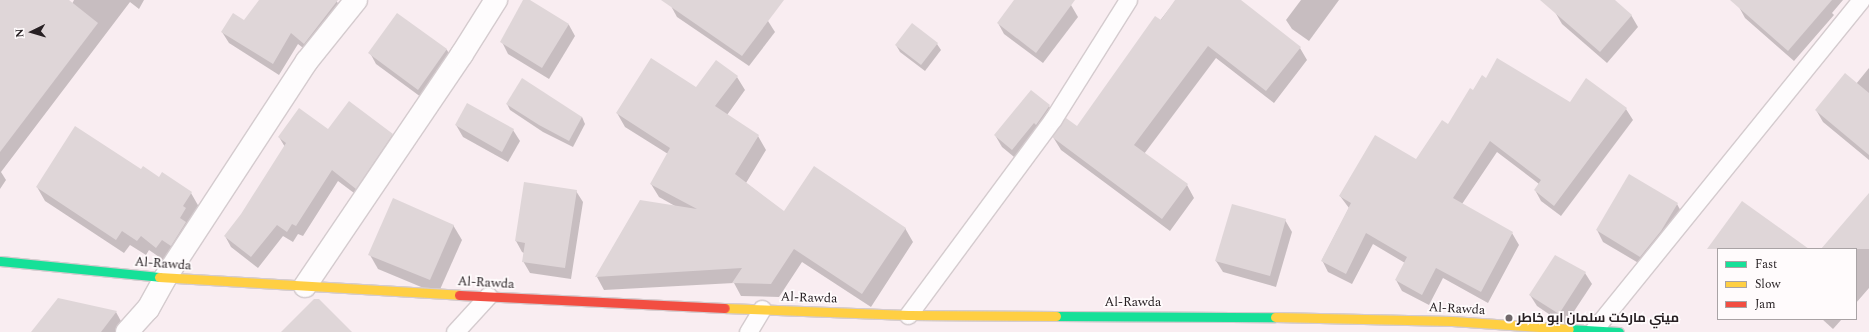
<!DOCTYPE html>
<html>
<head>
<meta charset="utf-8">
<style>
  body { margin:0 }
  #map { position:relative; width:1869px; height:332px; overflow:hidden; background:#f9edf1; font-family:Spectral,Cairo,serif }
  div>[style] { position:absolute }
  .shadow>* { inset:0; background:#0003 }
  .building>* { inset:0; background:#dfd6d8 }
  .roads { filter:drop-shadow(1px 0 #d4cbce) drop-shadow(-1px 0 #d4cbce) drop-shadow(0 1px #d4cbce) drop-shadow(0 -1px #d4cbce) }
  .lane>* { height:17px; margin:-8.5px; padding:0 8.5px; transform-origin:8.5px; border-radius:8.5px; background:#fefcfd }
  .street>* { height:22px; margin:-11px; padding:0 11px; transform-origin:11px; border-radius:11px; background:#fefcfd }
  .fast>* { height:9px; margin:-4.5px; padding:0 4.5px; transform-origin:4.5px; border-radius:4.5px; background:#16e098 }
  .slow>* { height:9px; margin:-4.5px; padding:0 4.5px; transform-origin:4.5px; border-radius:4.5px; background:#ffcf43 }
  .jam>* { height:9px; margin:-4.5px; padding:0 4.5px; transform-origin:4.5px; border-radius:4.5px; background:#f24e42 }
  .dots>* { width:11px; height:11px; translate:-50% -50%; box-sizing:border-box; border:2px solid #fffbfc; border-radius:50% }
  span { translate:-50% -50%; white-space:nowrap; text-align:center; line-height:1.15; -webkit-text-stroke:3.5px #fffbfc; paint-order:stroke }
  .street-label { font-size:13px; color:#272023 }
  .poi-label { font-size:13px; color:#272023; font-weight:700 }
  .left { translate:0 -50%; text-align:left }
  .legend { position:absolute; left:1717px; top:248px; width:140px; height:72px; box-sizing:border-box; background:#fffbfc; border:1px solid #a9a3a5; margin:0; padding:5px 7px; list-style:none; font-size:12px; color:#272023 }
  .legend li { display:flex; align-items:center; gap:8px; height:20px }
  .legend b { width:20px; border:1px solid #a9a3a5 }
  .north { position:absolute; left:12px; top:12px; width:40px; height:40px; -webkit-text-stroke:3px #fffbfc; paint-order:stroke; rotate:265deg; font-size:11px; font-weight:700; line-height:16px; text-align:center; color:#272023 }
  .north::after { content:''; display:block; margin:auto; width:14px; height:18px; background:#272023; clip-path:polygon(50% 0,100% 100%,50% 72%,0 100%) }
</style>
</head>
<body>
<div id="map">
  <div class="shadow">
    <i style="clip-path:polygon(0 0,68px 0,72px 4px,74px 0,144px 0,139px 9px,130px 2px,1px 172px,6px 180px,0 189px)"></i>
    <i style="clip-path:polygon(261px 0,336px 0,343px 12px,311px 54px,298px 44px,279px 75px,229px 43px,222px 32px,245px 21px)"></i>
    <i style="clip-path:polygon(525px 0,528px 0,569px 25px,575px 36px,549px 79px,508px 54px,502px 42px)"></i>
    <i style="clip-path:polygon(675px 0,737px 0,768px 21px,775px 32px,749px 66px,677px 17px,671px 6px)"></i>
    <i style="clip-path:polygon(1015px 0,1064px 0,1071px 5px,1078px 17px,1043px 63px,1004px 34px,998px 23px)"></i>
    <i style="clip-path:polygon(1176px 0,1234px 0,1300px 48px,1307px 60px,1274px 103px,1216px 58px,1144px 154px,1187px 185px,1194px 198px,1170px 231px,1061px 150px,1053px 137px,1077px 128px)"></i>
    <i style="clip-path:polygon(1301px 0,1339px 0,1309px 41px,1292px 29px,1286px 20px)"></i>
    <i style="clip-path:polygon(1566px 0,1613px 0,1631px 15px,1638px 27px,1607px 63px,1562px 24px,1555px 12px)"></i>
    <i style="clip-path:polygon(1745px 0,1843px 0,1832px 13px,1834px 15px,1794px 61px,1745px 18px,1739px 7px)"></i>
    <i style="clip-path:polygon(397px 14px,447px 50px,453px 61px,425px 100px,376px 64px,370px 53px)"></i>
    <i style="clip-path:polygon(937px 44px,941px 50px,925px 71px,900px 52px,896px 45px)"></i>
    <i style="clip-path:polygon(1869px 68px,1869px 160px,1823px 122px,1816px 110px,1856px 84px)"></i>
    <i style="clip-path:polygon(737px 77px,745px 90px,727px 115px,758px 136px,766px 150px,746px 183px,784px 212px,905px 228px,913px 242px,871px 307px,802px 262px,779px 297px,741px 296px,734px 283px,604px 290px,597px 277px,675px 206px,659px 197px,651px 184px,668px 154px,625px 127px,617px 113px,689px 99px)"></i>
    <i style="clip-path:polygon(1486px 79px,1570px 103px,1626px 109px,1633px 120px,1561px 216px,1541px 201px,1535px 190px,1539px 184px,1497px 152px,1462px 204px,1512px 233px,1519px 245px,1488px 303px,1443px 278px,1429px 305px,1402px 291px,1396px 280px,1405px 263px,1373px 244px,1352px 284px,1328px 272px,1322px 260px,1349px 208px,1340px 196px,1416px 160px,1448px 125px,1473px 91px)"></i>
    <i style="clip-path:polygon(507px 104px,582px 117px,585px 124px,573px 147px,543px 132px,510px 110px)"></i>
    <i style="clip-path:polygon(1049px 106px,1056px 117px,1019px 161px,1002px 147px,995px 135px)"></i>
    <i style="clip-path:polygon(456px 125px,513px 130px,520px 141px,508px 162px,463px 137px)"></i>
    <i style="clip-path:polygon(329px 130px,392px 134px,398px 145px,362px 199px,338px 181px,303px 236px,298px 234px,293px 242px,283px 236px,258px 268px,231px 247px,225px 236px,242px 214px,285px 147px,279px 137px)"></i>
    <i style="clip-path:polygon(141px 170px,191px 193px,199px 207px,165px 261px,149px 250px,146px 255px,130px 245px,124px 253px,45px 201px,37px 187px)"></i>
    <i style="clip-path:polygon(576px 191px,583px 202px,571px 279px,530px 273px,523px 261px,524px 253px,522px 252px,516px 241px)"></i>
    <i style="clip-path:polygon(1677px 204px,1683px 215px,1647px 268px,1603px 242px,1597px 230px)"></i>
    <i style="clip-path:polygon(1285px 220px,1292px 232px,1276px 287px,1223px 272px,1216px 261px)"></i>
    <i style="clip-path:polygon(1869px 220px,1869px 288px,1856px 303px,1856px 249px,1822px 249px)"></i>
    <i style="clip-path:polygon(453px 225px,462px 240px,438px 294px,378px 269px,370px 255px)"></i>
    <i style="clip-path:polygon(1585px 273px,1592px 284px,1565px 325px,1537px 306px,1530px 295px)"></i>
    <i style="clip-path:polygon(116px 312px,122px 323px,116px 332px,33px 332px)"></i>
    <i style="clip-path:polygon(1822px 319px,1842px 319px,1833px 329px)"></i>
  </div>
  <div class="building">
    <i style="clip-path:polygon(0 0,69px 0,98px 23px,0 152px)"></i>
    <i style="clip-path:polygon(259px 0,338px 0,304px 44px,291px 33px,273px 64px,221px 32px,233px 13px,244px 20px)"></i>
    <i style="clip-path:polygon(523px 0,530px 0,569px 24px,542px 68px,500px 42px)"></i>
    <i style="clip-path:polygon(661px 0,784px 0,742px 56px)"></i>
    <i style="clip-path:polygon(1014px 0,1075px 0,1036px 53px,997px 23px)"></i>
    <i style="clip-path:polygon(1175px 0,1241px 0,1301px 47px,1266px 91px,1208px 46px,1134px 145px,1188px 184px,1162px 219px,1052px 137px,1066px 118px,1077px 126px,1155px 16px,1161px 20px)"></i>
    <i style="clip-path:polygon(1540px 0,1615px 0,1632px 15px,1600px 52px)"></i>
    <i style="clip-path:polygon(1730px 0,1832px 0,1788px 51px)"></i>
    <i style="clip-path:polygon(397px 13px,447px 49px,418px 90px,368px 53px)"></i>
    <i style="clip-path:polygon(912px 23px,938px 43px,921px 65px,895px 45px)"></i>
    <i style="clip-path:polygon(651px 58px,696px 87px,716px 60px,738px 76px,715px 106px,759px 135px,735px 174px,784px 211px,814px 166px,906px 228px,862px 294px,794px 249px,771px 284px,732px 283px,742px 268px,595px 277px,640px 200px,697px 209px,650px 184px,670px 148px,616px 113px)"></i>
    <i style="clip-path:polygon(1497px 58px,1570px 102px,1586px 78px,1627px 108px,1554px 206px,1534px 190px,1541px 180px,1490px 141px,1453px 198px,1513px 232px,1481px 292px,1436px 268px,1422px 295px,1395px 280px,1407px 257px,1366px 233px,1346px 274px,1321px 261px,1351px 203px,1339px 196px,1375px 135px,1416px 159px,1442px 120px,1448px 124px,1470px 88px,1473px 90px,1482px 75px,1486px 78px)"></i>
    <i style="clip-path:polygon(1845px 73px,1869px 93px,1869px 155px,1815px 110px)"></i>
    <i style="clip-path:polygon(522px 78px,582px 117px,569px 141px,539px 125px,506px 104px)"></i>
    <i style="clip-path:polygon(1031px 90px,1050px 105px,1036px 125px,1034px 123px,1012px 150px,994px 135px)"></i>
    <i style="clip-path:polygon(349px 101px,393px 134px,356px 189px,332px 170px,296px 226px,292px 224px,287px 232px,277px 225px,251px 257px,224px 236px,241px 214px,286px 143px,278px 137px,299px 108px,328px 129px)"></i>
    <i style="clip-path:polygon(467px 103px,514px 129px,502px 152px,455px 125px)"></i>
    <i style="clip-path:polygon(75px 126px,141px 169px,143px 166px,159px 177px,162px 172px,192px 192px,183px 206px,186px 208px,180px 218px,186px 222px,171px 246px,162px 240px,156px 248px,141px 236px,137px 241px,122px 231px,116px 240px,36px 187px)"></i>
    <i style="clip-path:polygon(1629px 174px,1678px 203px,1661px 231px,1640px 257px,1596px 230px)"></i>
    <i style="clip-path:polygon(524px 182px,577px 190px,565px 268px,522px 262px,525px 243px,515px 241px)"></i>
    <i style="clip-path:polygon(1869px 193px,1869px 249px,1821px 249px)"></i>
    <i style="clip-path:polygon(393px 198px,454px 225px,430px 280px,368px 255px)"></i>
    <i style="clip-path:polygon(1742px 201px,1809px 249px,1707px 249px)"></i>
    <i style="clip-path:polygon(1232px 204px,1286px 219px,1270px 276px,1215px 261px)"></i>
    <i style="clip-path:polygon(1555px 255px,1586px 272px,1559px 314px,1529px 295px)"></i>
    <i style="clip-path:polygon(58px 298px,117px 311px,101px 332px,31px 332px)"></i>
    <i style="clip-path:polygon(314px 299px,319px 299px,352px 332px,281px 332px)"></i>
  </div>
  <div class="roads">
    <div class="lane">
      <i style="left:908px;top:315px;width:244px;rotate:-53.5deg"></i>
      <i style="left:1053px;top:119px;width:141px;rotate:-57.8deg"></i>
      <i style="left:455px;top:332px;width:49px;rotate:-47.5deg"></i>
      <i style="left:748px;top:332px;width:27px;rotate:-59deg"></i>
      <i style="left:1592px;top:332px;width:427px;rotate:-51deg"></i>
    </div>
    <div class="street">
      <i style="left:305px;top:286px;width:280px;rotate:-55.9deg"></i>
      <i style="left:462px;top:54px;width:64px;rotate:-57.8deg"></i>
      <i style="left:127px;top:332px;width:31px;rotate:-48deg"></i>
      <i style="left:148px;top:309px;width:35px;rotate:-61deg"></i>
      <i style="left:165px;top:278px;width:259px;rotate:-56.8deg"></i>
      <i style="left:307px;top:61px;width:78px;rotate:-51.2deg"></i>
    </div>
    <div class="fast">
      <i style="left:0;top:261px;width:160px;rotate:5.7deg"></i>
      <i style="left:1056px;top:316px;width:219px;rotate:0.3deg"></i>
      <i style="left:1569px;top:329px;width:50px;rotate:3.4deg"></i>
    </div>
    <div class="slow">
      <i style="left:159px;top:277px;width:301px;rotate:3.4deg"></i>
      <i style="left:725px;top:308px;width:183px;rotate:2.2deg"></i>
      <i style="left:908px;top:315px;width:148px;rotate:0.4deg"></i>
      <i style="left:1275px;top:317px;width:177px;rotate:1.3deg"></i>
      <i style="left:1452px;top:321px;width:117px;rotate:3.9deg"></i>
    </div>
    <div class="jam">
      <i style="left:459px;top:295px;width:266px;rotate:2.8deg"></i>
    </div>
  </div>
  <div class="dots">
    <i style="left:1509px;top:318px;background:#70686b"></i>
  </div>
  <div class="street-label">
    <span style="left:163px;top:264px;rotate:4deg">Al-Rawda</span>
    <span style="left:486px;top:283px;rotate:3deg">Al-Rawda</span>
    <span style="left:809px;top:298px;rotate:2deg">Al-Rawda</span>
    <span style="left:1133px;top:302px">Al-Rawda</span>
    <span style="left:1457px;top:309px;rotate:3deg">Al-Rawda</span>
  </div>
  <div class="poi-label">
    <span class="left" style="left:1517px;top:318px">ميني ماركت سلمان ابو خاطر</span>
  </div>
  <ul class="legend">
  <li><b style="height:5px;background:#16e098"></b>Fast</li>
  <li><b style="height:5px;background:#ffcf43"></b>Slow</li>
  <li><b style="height:5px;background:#f24e42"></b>Jam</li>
  </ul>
  <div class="north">N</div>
</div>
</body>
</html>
